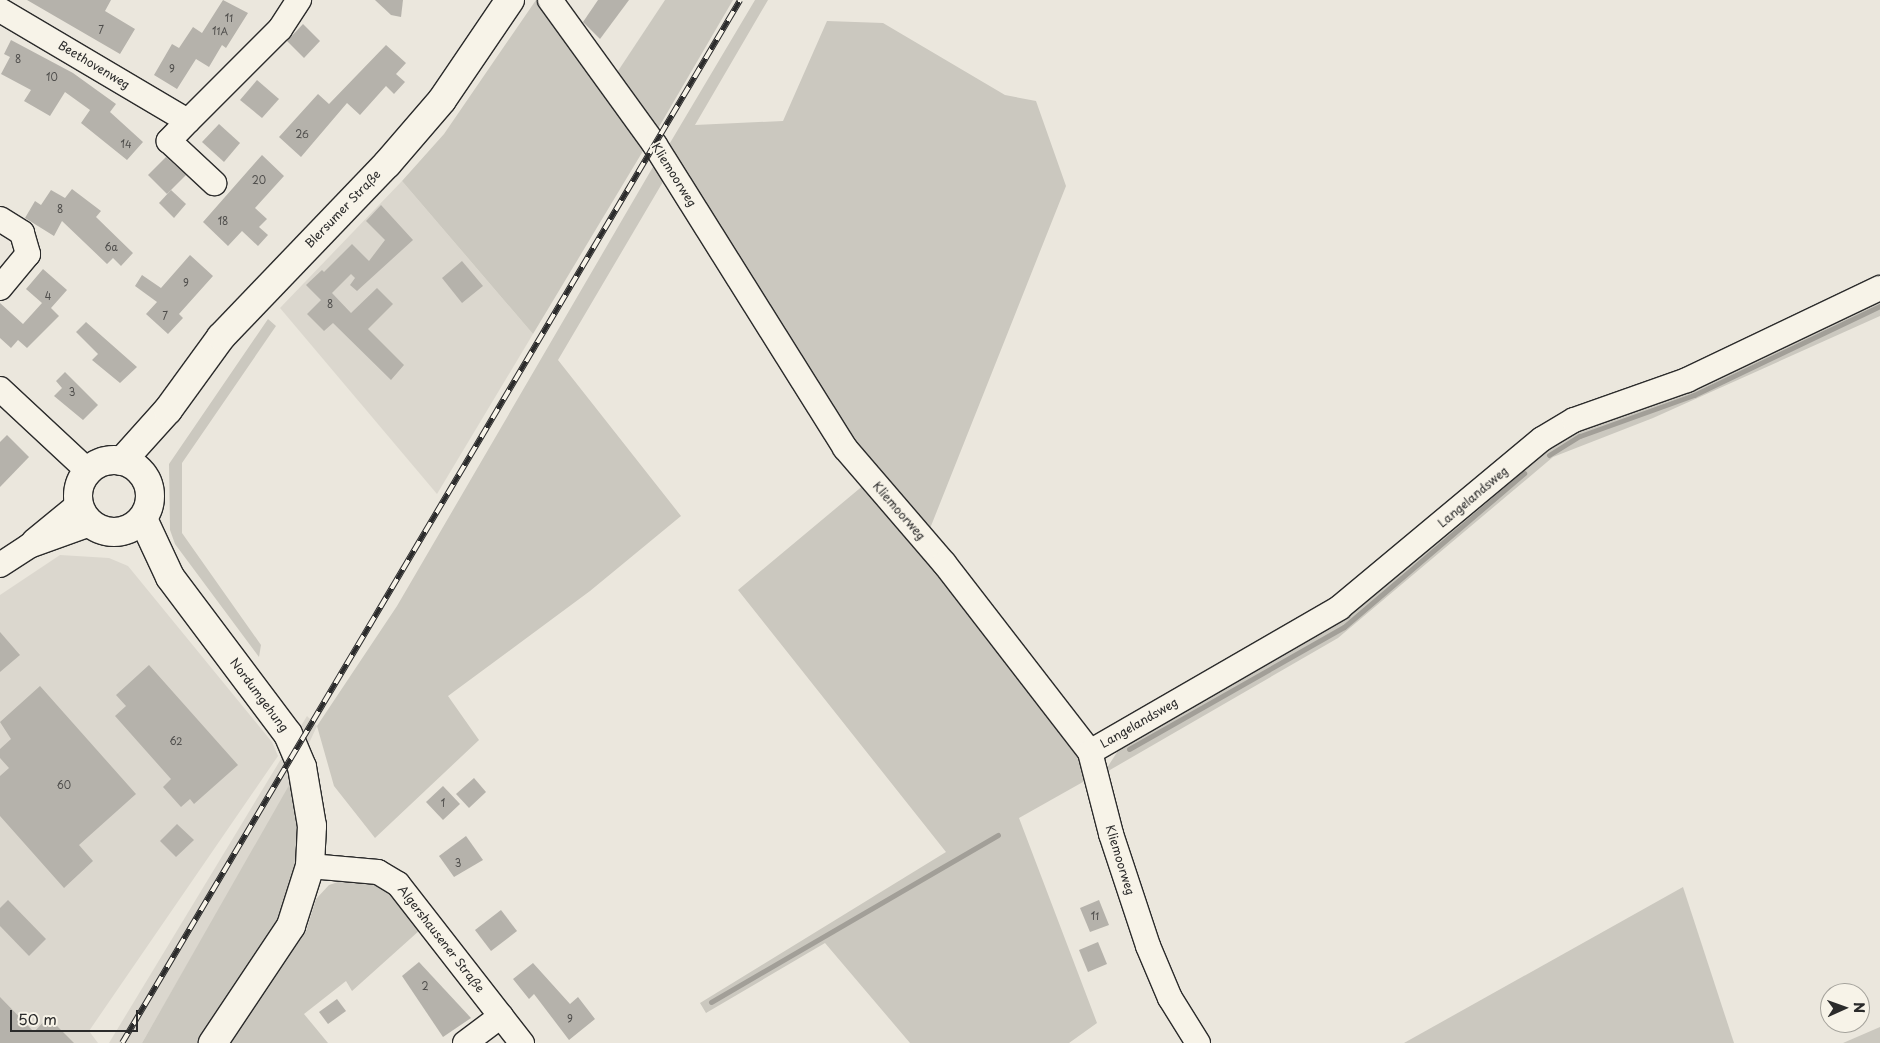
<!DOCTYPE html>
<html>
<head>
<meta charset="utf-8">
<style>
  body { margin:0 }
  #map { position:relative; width:1880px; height:1043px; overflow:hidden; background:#ebe7dd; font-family:"Playpen Sans",sans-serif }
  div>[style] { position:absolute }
  .built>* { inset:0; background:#dbd7ce }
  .green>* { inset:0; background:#cbc8bf }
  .stream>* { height:5px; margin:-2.5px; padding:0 2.5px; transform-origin:2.5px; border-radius:2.5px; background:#a29f98 }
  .building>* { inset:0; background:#b5b2ab }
  .roads { filter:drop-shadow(1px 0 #2b2b2b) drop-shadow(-1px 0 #2b2b2b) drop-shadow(0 1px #2b2b2b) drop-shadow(0 -1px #2b2b2b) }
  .minor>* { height:24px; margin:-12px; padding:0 12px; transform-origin:12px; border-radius:12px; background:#f7f3e8 }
  .major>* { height:28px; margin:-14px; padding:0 14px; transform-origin:14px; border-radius:14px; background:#f7f3e8 }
  .major>.ring { margin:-14px; padding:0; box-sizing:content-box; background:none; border:28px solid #f7f3e8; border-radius:50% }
  .rail>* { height:5.5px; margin-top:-2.75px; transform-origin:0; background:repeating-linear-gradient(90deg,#f7f3e8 0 11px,#2b2b2b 0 22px); box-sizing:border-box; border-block:1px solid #2b2b2b }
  span { translate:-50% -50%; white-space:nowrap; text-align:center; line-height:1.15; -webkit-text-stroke:4px #f7f3e8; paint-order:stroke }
  .number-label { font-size:10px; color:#4e4d4b }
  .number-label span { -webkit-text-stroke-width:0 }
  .street-label { font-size:12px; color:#2b2b2b }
  .north { position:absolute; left:1820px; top:983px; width:50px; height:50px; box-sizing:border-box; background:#f7f3e8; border:1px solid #a5a39c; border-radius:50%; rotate:88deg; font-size:14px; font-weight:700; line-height:20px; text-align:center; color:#2b2b2b }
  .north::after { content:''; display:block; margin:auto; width:18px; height:22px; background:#2b2b2b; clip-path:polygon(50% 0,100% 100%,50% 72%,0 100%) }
  .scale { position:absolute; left:10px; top:1010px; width:128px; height:22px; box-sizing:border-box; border:2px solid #2b2b2b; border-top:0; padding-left:6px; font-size:15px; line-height:18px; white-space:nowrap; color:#2b2b2b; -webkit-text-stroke:4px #f7f3e8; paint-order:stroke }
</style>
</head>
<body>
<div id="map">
  <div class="built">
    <i style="clip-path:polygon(402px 181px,533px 334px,437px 494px,280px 308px)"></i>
    <i style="clip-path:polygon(60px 555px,109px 558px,128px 566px,272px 742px,278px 756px,89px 1031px,98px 1043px,0 1043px,0 595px)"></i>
    <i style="clip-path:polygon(307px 716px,317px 726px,284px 797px,142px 1043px,109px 1043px)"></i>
  </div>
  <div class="green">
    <i style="clip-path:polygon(536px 0,646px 146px,533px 334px,402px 181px,444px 134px)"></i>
    <i style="clip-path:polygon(665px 0,733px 0,656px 132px,616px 74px)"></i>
    <i style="clip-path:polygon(755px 0,768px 0,695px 125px,783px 121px,827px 21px,883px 23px,1005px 95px,1036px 101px,1066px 186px,929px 531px,849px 436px,667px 148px)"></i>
    <i style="clip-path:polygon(657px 160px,667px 175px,558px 360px,681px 516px,590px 591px,448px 696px,479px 740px,375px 838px,334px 786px,317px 726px,397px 606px)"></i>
    <i style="clip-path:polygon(1880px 298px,1880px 316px,1653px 418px,1553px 457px,1338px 638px,1103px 774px,1123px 743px,1339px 619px,1577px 427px)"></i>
    <i style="clip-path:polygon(268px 319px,276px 326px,182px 463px,182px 533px,261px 645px,259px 657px,175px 544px,170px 530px,169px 464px)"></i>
    <i style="clip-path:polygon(865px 484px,936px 567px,1080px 753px,1090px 778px,1019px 818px,1097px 1023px,1069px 1043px,910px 1043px,825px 943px,706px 1013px,700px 1003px,946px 852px,738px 590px)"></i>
    <i style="clip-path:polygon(292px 780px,299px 851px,293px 888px,275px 934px,202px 1043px,142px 1043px)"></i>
    <i style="clip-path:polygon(347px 879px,377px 884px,395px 894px,420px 930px,352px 991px,346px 981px,304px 1014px,328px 1043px,229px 1043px,306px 931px,316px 899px,329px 885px)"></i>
    <i style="clip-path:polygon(1683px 887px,1734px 1043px,1404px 1043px)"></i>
    <i style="clip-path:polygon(1880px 1027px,1880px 1043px,1843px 1043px)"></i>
  </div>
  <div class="stream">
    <i style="left:1549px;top:455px;width:36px;rotate:-32deg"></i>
    <i style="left:1580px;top:436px;width:121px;rotate:-19.8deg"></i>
    <i style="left:1694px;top:395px;width:206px;rotate:-25.6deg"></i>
    <i style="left:1129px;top:749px;width:247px;rotate:-29.6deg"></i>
    <i style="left:1344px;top:627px;width:237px;rotate:-40.5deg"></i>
    <i style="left:711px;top:1002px;width:332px;rotate:-30.2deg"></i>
  </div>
  <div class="building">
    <i style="clip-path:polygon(27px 0,111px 0,105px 11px,135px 29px,120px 54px)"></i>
    <i style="clip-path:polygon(223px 0,248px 13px,226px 48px,222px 45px,209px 67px,196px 59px,177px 89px,154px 75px,172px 44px,179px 48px,193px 27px,202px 33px)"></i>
    <i style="clip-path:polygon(375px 0,403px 0,401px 17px,391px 15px)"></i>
    <i style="clip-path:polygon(598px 0,629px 0,600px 39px,583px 22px)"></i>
    <i style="clip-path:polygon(303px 24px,320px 41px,304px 58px,287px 41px)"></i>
    <i style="clip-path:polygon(11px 40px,73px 73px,116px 104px,110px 112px,143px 142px,127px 160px,81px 123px,90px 110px,65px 92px,50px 116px,24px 101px,31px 90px,1px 74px,10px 57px,4px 54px)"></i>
    <i style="clip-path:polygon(386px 45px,406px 63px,396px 74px,405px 82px,394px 94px,386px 86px,360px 115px,347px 103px,301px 157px,279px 137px,318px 94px,329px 104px)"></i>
    <i style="clip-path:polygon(257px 80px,279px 99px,262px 118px,240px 100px)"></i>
    <i style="clip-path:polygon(219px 124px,240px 143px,224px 162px,202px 142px)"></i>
    <i style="clip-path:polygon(262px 155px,284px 176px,255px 208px,267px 219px,259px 227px,268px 235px,258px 246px,242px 231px,228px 246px,203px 222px)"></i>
    <i style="clip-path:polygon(166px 157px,186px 175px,167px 194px,148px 175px)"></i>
    <i style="clip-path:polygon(72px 189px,101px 211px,96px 217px,133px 253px,121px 266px,113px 258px,107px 264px,62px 221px,54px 236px,25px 218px,35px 201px,41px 205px,51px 190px,65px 198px)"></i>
    <i style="clip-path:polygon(171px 190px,186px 204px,174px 218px,159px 203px)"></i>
    <i style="clip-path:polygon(381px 205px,413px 240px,357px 291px,350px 285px,355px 278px,351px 274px,332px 293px,351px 313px,377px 288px,393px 304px,368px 329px,404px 365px,391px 380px,333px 323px,324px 331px,307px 314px,321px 300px,306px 285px,322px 270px,324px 272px,352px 244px,369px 261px,385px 240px,366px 221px)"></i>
    <i style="clip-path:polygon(190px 255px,213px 276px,179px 314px,183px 318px,168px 334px,146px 314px,157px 302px,135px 286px,142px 275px,161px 288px)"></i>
    <i style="clip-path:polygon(462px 261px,483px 286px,462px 303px,442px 278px)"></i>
    <i style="clip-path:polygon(43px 269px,67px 290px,51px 308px,59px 316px,27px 348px,18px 340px,11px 348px,0 338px,0 303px,23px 324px,42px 303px,26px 289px)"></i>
    <i style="clip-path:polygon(86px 322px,137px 367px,120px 383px,92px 360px,98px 354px,76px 332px)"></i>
    <i style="clip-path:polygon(65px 372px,98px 405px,83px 420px,54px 396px,62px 388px,56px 381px)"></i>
    <i style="clip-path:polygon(7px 435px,29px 457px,0 487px,0 442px)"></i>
    <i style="clip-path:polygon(0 632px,20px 655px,0 672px)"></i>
    <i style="clip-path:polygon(149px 665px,238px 765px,194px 804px,190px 799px,181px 807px,163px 787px,171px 779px,115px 716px,126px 706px,116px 695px)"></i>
    <i style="clip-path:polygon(40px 686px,136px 794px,79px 845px,93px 861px,64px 888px,0 816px,0 776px,9px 768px,0 758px,0 749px,11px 739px,0 722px)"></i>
    <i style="clip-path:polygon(474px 778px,486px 792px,469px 808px,456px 794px)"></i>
    <i style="clip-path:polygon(443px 786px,460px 804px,443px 820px,426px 802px)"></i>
    <i style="clip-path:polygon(177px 824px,194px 840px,176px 857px,160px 841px)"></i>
    <i style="clip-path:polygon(466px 836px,483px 860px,454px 877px,439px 856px)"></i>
    <i style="clip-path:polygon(8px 900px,46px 939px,29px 956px,0 926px,0 908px)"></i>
    <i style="clip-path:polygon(1099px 900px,1109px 925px,1090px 932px,1080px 908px)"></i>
    <i style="clip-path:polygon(501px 910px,517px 931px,491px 951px,475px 930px)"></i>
    <i style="clip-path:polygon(1098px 942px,1107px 964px,1088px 972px,1079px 950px)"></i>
    <i style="clip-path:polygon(419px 962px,471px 1018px,443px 1037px,402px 976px)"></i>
    <i style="clip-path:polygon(533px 963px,570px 1004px,578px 997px,595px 1019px,569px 1040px,534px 994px,529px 999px,513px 979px)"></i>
    <i style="clip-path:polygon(0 997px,34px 1032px,48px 1017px,74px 1043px,0 1043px)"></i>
    <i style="clip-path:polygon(337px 999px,346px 1011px,328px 1024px,319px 1012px)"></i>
  </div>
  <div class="roads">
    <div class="minor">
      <i style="left:550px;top:0;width:179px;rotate:54.1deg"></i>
      <i style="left:655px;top:145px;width:358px;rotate:57.9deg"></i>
      <i style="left:845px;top:448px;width:152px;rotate:49.3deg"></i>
      <i style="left:944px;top:563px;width:239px;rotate:52.3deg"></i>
      <i style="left:1090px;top:752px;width:85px;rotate:75.6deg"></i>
      <i style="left:1111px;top:834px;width:118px;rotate:71.7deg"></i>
      <i style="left:1148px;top:946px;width:56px;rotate:67.1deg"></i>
      <i style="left:1170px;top:998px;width:53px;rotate:58.1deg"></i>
      <i style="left:0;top:10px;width:218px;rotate:30.6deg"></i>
      <i style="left:188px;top:121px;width:130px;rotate:-45deg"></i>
      <i style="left:280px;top:29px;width:35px;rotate:-57deg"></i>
      <i style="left:188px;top:121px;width:28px;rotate:134deg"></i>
      <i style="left:169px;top:141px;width:62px;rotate:43deg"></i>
      <i style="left:0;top:219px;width:26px;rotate:32deg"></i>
      <i style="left:22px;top:233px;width:22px;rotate:74deg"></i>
      <i style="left:28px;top:254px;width:44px;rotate:129.5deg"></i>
      <i style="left:0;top:389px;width:120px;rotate:43deg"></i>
      <i style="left:34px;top:541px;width:58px;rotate:-39.4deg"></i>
      <i style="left:0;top:565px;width:35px;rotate:-33deg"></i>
      <i style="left:29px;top:546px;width:65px;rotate:-19.8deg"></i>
      <i style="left:1090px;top:752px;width:288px;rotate:-30deg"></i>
      <i style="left:1339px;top:608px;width:264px;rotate:-39.8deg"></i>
      <i style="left:1542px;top:439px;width:37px;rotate:-31deg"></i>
      <i style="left:1574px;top:420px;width:120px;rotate:-19.5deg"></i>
      <i style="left:1687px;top:380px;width:214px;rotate:-25.5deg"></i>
      <i style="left:310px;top:866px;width:68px;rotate:5deg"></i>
      <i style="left:378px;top:872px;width:23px;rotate:31deg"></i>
      <i style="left:398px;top:884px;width:202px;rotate:52.1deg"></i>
      <i style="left:465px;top:1043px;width:45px;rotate:-36.9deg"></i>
    </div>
    <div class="major">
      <i class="ring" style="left:78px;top:460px;width:44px;height:44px"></i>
      <i style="left:122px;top:461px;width:69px;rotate:-48deg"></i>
      <i style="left:168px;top:410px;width:90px;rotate:-54deg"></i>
      <i style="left:221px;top:337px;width:240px;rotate:-46.2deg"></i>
      <i style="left:387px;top:164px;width:84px;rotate:-49.3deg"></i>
      <i style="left:442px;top:100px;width:121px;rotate:-55.8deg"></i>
      <i style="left:143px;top:519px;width:64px;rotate:65deg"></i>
      <i style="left:170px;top:577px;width:196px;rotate:53.1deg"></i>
      <i style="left:288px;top:734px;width:36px;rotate:67deg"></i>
      <i style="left:302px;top:767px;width:60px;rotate:80.4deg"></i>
      <i style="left:312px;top:826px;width:40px;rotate:92.9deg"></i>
      <i style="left:310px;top:866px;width:63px;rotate:107.6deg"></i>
      <i style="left:291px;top:926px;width:141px;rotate:123.7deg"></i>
    </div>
  </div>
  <div class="rail">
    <i style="left:122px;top:1043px;width:1212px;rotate:-59.35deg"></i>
  </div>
  <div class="number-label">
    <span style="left:229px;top:18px">11</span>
    <span style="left:101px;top:30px">7</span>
    <span style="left:220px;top:31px">11A</span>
    <span style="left:18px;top:59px">8</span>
    <span style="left:172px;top:69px">9</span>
    <span style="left:52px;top:77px">10</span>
    <span style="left:302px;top:134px">26</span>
    <span style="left:126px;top:144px">14</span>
    <span style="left:259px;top:180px">20</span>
    <span style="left:60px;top:209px">8</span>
    <span style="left:223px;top:221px">18</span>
    <span style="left:111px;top:247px">6a</span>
    <span style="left:186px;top:283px">9</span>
    <span style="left:48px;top:296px">4</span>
    <span style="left:330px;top:304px">8</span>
    <span style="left:165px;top:316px">7</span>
    <span style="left:72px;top:392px">3</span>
    <span style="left:176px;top:741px">62</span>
    <span style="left:64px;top:785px">60</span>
    <span style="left:443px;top:803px">1</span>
    <span style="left:458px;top:863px">3</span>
    <span style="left:1095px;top:916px">11</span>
    <span style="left:425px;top:986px">2</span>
    <span style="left:570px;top:1019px">9</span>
  </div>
  <div class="street-label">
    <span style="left:94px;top:65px;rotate:31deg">Beethovenweg</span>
    <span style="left:674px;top:175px;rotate:58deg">Kliemoorweg</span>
    <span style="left:343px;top:209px;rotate:-46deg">Blersumer Straße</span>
    <span style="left:1473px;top:497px;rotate:-40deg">Langelandsweg</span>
    <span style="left:899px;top:511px;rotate:49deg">Kliemoorweg</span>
    <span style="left:259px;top:695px;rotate:53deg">Nordumgehung</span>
    <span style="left:1139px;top:723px;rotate:-30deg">Langelandsweg</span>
    <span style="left:1120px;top:860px;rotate:73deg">Kliemoorweg</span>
    <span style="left:441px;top:939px;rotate:52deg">Algershausener Straße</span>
  </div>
  <div class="north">N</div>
  <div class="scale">50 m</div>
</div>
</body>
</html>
